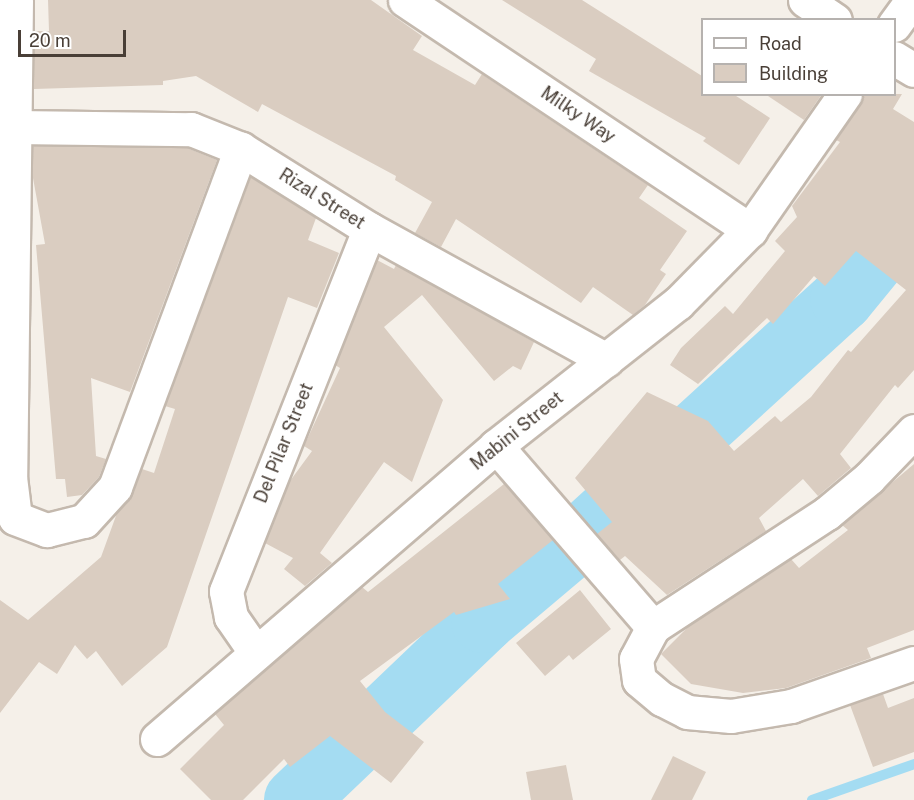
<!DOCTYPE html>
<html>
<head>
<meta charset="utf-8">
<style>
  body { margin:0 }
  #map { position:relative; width:914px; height:800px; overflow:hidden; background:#f5f0e9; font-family:"Public Sans",sans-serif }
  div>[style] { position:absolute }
  .stream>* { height:10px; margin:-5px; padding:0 5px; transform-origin:5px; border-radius:5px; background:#a4dcf2 }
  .river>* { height:64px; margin:-32px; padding:0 32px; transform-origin:32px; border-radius:32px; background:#a4dcf2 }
  .building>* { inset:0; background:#dacdc1 }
  .roads { filter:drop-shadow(2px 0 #c4b9ae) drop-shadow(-2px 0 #c4b9ae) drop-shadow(0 2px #c4b9ae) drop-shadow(0 -2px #c4b9ae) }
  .minor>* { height:33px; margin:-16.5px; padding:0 16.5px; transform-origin:16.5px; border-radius:16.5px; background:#fff }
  span { translate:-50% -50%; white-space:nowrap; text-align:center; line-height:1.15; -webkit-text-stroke:4.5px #fff; paint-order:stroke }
  .street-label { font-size:18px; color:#493f37 }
  .legend { position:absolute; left:701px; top:18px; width:195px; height:78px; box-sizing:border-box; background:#fff; border:2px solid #b6b2af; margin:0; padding:8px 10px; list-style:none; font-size:18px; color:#493f37 }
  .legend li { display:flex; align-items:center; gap:12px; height:30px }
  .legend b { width:30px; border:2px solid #b6b2af }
  .scale { position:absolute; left:18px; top:30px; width:108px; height:27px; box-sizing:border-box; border:3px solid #493f37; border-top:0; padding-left:8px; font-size:18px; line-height:21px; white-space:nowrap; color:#493f37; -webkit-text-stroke:4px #fff; paint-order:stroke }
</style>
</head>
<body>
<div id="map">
  <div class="stream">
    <i style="left:812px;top:800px;width:108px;rotate:-19.4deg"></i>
  </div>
  <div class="river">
    <i style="left:590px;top:529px;width:341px;rotate:-42.4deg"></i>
    <i style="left:842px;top:299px;width:114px;rotate:-50.7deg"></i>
    <i style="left:296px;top:800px;width:259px;rotate:-43.7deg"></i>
    <i style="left:483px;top:621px;width:110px;rotate:-40.2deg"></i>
  </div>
  <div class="building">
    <i style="clip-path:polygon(48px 0,371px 0,422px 36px,413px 50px,475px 85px,482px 74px,486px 77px,648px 185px,639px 198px,687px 231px,660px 270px,666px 274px,645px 305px,633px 315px,593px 287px,581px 303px,456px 219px,441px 247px,415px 233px,432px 202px,395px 180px,396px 176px,262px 104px,258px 112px,196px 76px,163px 81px,163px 85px,34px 89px,34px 31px,49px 31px)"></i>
    <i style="clip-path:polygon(502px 0,582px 0,702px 76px,702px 94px,733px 94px,770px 118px,739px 165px,703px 141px,706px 138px,589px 71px,596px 59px)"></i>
    <i style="clip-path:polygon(765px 94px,822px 94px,804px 120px)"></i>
    <i style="clip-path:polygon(864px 94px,902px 94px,893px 109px,914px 122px,914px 370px,898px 388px,895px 385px,840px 454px,851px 468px,818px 496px,803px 479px,759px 518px,766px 531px,667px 595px,625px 556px,620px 560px,597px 534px,612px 522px,575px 478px,647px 392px,708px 421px,734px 451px,775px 416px,781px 422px,811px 397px,848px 350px,851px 352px,906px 290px,856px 251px,825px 286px,814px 276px,773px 324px,767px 318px,698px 384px,670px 365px,681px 348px,725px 306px,733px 314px,785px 251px,775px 241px,797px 217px,792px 206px,840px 142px,836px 140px)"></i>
    <i style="clip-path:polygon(33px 146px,187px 148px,217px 160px,130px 392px,91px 378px,96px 456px,106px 459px,99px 477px,82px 495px,67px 497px,65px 479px,56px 479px,36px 245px,45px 244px,33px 178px)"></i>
    <i style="clip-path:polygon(251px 177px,316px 218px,308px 240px,339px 253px,317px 308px,288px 297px,167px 647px,122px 686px,96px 651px,87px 659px,75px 645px,57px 674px,39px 662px,0 713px,0 600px,28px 620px,101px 557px,117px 513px,132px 494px,142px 469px,154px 473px,175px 409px,165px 406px)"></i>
    <i style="clip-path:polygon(377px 260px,394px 269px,396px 265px,534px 342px,521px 370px,513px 366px,494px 381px,422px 295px,384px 327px,443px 400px,412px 482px,384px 462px,320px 553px,332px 563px,305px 586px,284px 569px,293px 558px,265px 543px,290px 481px,312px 451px,304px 446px,340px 368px,335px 365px)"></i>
    <i style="clip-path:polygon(914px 464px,914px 630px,867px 648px,871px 658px,786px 688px,743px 693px,691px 684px,661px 654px,690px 625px,791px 559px,799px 568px,848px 530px,842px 525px)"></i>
    <i style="clip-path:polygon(504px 484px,553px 540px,498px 584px,510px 599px,456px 615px,454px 612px,360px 681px,385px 712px,424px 742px,391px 783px,330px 736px,290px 767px,284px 759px,243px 800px,211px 800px,180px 769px,224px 725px,215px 714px,362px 587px,368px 592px)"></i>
    <i style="clip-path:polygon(580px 590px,611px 629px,573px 660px,569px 655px,545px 676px,516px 643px)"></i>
    <i style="clip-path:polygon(883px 694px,888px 708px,914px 698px,914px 752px,873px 767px,850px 705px)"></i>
    <i style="clip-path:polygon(673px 756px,706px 772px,692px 800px,651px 800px)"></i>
    <i style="clip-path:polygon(566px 765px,573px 800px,531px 800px,526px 772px)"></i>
  </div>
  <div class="roads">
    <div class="minor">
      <i style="left:16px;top:0;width:477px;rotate:90.7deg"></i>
      <i style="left:10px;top:477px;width:41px;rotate:83deg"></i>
      <i style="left:15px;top:518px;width:34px;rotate:21deg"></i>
      <i style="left:47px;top:530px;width:38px;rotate:-14deg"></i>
      <i style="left:84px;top:521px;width:46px;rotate:-47.6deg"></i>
      <i style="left:115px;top:487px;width:361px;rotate:-69.6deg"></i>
      <i style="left:405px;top:0;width:415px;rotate:33.7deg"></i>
      <i style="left:805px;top:0;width:36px;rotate:34deg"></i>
      <i style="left:894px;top:25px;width:31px;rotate:-54deg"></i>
      <i style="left:894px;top:58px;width:23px;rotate:31deg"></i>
      <i style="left:15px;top:127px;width:176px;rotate:0.7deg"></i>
      <i style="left:191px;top:129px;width:54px;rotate:21.8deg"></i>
      <i style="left:241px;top:149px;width:151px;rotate:32deg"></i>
      <i style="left:369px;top:229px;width:271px;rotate:28.9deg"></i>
      <i style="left:914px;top:431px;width:65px;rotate:133.8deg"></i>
      <i style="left:869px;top:478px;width:55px;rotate:140.2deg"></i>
      <i style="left:827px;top:513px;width:208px;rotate:146.8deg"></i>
      <i style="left:653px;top:627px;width:36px;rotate:118deg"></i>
      <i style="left:636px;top:659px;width:21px;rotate:82deg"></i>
      <i style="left:639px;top:680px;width:30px;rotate:40deg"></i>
      <i style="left:662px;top:699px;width:28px;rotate:27deg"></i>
      <i style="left:687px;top:712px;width:44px;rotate:5.2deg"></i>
      <i style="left:731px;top:716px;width:61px;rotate:-9.5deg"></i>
      <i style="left:791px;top:706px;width:130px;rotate:-19.3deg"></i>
      <i style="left:496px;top:446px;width:240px;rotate:49.1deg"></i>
      <i style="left:256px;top:653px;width:44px;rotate:-124.8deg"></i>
      <i style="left:231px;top:617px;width:26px;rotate:-101deg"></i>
      <i style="left:226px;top:591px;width:389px;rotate:-68.4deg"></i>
      <i style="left:157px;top:739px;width:448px;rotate:-40.8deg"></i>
      <i style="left:496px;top:446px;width:231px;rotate:-38.2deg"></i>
      <i style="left:678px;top:303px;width:103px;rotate:-45.4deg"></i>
      <i style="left:750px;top:230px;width:166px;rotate:-55.1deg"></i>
    </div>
  </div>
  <div class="street-label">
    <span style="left:578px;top:115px;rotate:34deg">Milky Way</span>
    <span style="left:322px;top:199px;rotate:32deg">Rizal Street</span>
    <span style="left:517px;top:431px;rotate:-39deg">Mabini Street</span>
    <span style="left:284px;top:443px;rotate:-68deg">Del Pilar Street</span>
  </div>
  <ul class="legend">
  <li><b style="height:8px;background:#fff"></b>Road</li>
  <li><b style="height:16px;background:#dacdc1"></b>Building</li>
  </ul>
  <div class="scale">20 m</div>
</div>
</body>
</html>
